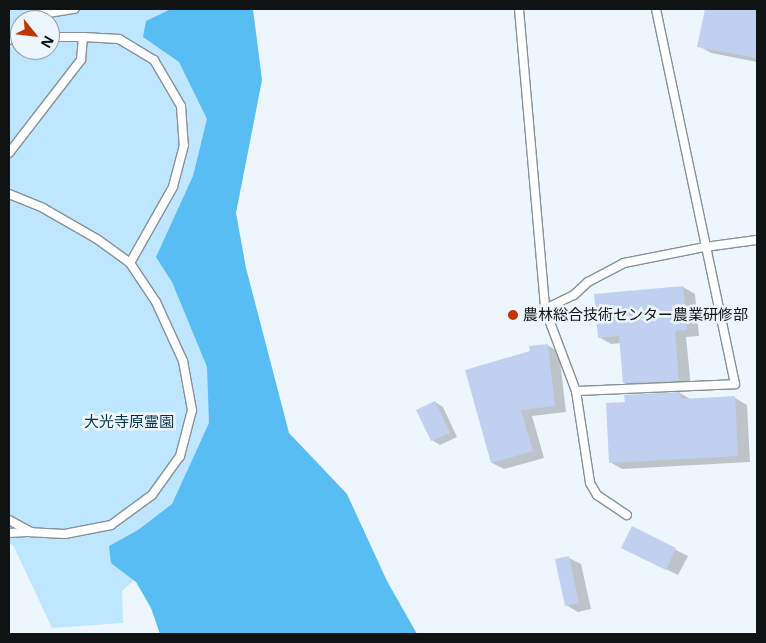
<!DOCTYPE html>
<html>
<head>
<meta charset="utf-8">
<style>
  body { margin:0 }
  #map { position:relative; width:766px; height:643px; overflow:hidden; background:#edf6fc; font-family:"Open Sans","Noto Sans JP",sans-serif }
  div>[style] { position:absolute }
  .green>* { inset:0; background:#bee7ff }
  .forest>* { inset:0; background:#57bdf3 }
  .shadow>* { inset:0; background:#0003 }
  .building>* { inset:0; background:#c1d0f1 }
  .roads { filter:drop-shadow(1px 0 #879095) drop-shadow(-1px 0 #879095) drop-shadow(0 1px #879095) drop-shadow(0 -1px #879095) }
  .service>* { height:8px; margin:-4px; padding:0 4px; transform-origin:4px; border-radius:4px; background:#fff }
  .dots>* { width:14px; height:14px; translate:-50% -50%; box-sizing:border-box; border:2px solid #edf6fc; border-radius:50% }
  span { translate:-50% -50%; white-space:nowrap; text-align:center; line-height:1.15; -webkit-text-stroke:5px #edf6fc; paint-order:stroke }
  .poi-label { font-size:15px; color:#0f1314 }
  .left { translate:0 -50%; text-align:left }
  .park-label { font-size:15px; color:#033348 }
  .frame { position:absolute; inset:0; border:10px solid #0f1314; pointer-events:none }
  .north { position:absolute; left:10px; top:10px; width:50px; height:50px; box-sizing:border-box; background:#edf6fc; border:1px solid #949b9f; border-radius:50%; rotate:119deg; font-size:14px; font-weight:700; line-height:20px; text-align:center; color:#0f1314 }
  .north::after { content:''; display:block; margin:auto; width:18px; height:22px; background:#bf3704; clip-path:polygon(50% 0,100% 100%,50% 72%,0 100%) }
</style>
</head>
<body>
<div id="map">
  <div class="green">
    <i style="clip-path:polygon(evenodd,9px 9px,207px 9px,215px 130px,249px 477px,122px 591px,123px 623px,52px 628px,13px 545px,9px 544px,9px 9px,20px 20px,50px 20px,50px 50px,20px 50px,20px 20px)"></i>
  </div>
  <div class="forest">
    <i style="clip-path:polygon(171px 9px,253px 9px,262px 80px,236px 213px,246px 268px,289px 433px,347px 494px,387px 581px,417px 634px,160px 634px,151px 608px,136px 582px,111px 563px,109px 546px,138px 530px,172px 504px,209px 423px,207px 367px,172px 282px,156px 257px,193px 176px,207px 119px,179px 62px,143px 37px,146px 21px)"></i>
  </div>
  <div class="shadow">
    <i style="clip-path:polygon(706px 9px,757px 9px,757px 62px,711px 53px,699px 46px)"></i>
    <i style="clip-path:polygon(683px 287px,695px 294px,699px 336px,686px 337px,691px 387px,636px 389px,624px 383px,621px 343px,611px 344px,599px 337px)"></i>
    <i style="clip-path:polygon(547px 345px,559px 352px,566px 412px,532px 416px,544px 458px,504px 469px,492px 463px)"></i>
    <i style="clip-path:polygon(680px 393px,692px 400px,735px 398px,747px 405px,750px 462px,622px 469px,610px 462px,626px 404px)"></i>
    <i style="clip-path:polygon(435px 402px,443px 407px,457px 437px,440px 445px,432px 440px)"></i>
    <i style="clip-path:polygon(632px 528px,688px 556px,678px 575px,634px 554px)"></i>
    <i style="clip-path:polygon(569px 558px,581px 564px,591px 609px,578px 612px,566px 605px)"></i>
  </div>
  <div class="building">
    <i style="clip-path:polygon(705px 9px,757px 9px,757px 58px,697px 47px)"></i>
    <i style="clip-path:polygon(683px 286px,687px 330px,675px 331px,679px 381px,623px 383px,619px 336px,598px 338px,594px 294px)"></i>
    <i style="clip-path:polygon(548px 344px,555px 406px,521px 410px,533px 451px,491px 463px,465px 370px,530px 351px,529px 346px)"></i>
    <i style="clip-path:polygon(680px 392px,681px 399px,735px 396px,738px 456px,609px 463px,606px 403px,625px 402px,624px 395px)"></i>
    <i style="clip-path:polygon(435px 401px,450px 433px,431px 441px,416px 410px)"></i>
    <i style="clip-path:polygon(632px 526px,676px 548px,666px 570px,621px 548px)"></i>
    <i style="clip-path:polygon(569px 556px,579px 603px,565px 606px,555px 559px)"></i>
  </div>
  <div class="roads">
    <div class="service">
      <i style="left:519px;top:9px;width:301px;rotate:85deg"></i>
      <i style="left:545px;top:309px;width:88px;rotate:69.3deg"></i>
      <i style="left:576px;top:391px;width:93px;rotate:81.3deg"></i>
      <i style="left:590px;top:483px;width:14px;rotate:60deg"></i>
      <i style="left:597px;top:495px;width:36px;rotate:34deg"></i>
      <i style="left:30px;top:20px;width:8px;rotate:-40deg"></i>
      <i style="left:36px;top:15px;width:39px;rotate:-9deg"></i>
      <i style="left:83px;top:37px;width:36px;rotate:3deg"></i>
      <i style="left:119px;top:39px;width:41px;rotate:31deg"></i>
      <i style="left:154px;top:60px;width:53px;rotate:59.6deg"></i>
      <i style="left:181px;top:106px;width:39px;rotate:86deg"></i>
      <i style="left:184px;top:145px;width:43px;rotate:104.7deg"></i>
      <i style="left:173px;top:187px;width:87px;rotate:119.5deg"></i>
      <i style="left:9px;top:40px;width:11px;rotate:-15deg"></i>
      <i style="left:9px;top:153px;width:118px;rotate:-52.3deg"></i>
      <i style="left:81px;top:60px;width:23px;rotate:-85deg"></i>
      <i style="left:83px;top:37px;width:33px;rotate:180deg"></i>
      <i style="left:9px;top:194px;width:37px;rotate:22deg"></i>
      <i style="left:43px;top:208px;width:62px;rotate:29.9deg"></i>
      <i style="left:97px;top:239px;width:41px;rotate:36deg"></i>
      <i style="left:130px;top:263px;width:47px;rotate:56.3deg"></i>
      <i style="left:156px;top:302px;width:65px;rotate:65.4deg"></i>
      <i style="left:183px;top:361px;width:50px;rotate:79.6deg"></i>
      <i style="left:192px;top:410px;width:48px;rotate:104.6deg"></i>
      <i style="left:180px;top:456px;width:48px;rotate:125.7deg"></i>
      <i style="left:152px;top:495px;width:51px;rotate:143.8deg"></i>
      <i style="left:111px;top:525px;width:47px;rotate:168.9deg"></i>
      <i style="left:65px;top:534px;width:34px;rotate:-177deg"></i>
      <i style="left:31px;top:532px;width:25px;rotate:-151deg"></i>
      <i style="left:545px;top:309px;width:32px;rotate:-26deg"></i>
      <i style="left:574px;top:295px;width:19px;rotate:-43deg"></i>
      <i style="left:588px;top:282px;width:41px;rotate:-27.8deg"></i>
      <i style="left:624px;top:263px;width:83px;rotate:-11.2deg"></i>
      <i style="left:705px;top:247px;width:52px;rotate:-7.7deg"></i>
      <i style="left:576px;top:391px;width:159px;rotate:-2.5deg"></i>
      <i style="left:735px;top:384px;width:383px;rotate:-101.9deg"></i>
      <i style="left:9px;top:533px;width:22px;rotate:-3deg"></i>
    </div>
  </div>
  <div class="dots">
    <i style="left:513px;top:315px;background:#bf3704"></i>
  </div>
  <div class="poi-label">
    <span class="left" style="left:523px;top:315px">農林総合技術センター農業研修部</span>
  </div>
  <div class="park-label">
    <span style="left:129px;top:422px">大光寺原霊園</span>
  </div>
  <div class="frame"></div>
  <div class="north">N</div>
</div>
</body>
</html>
